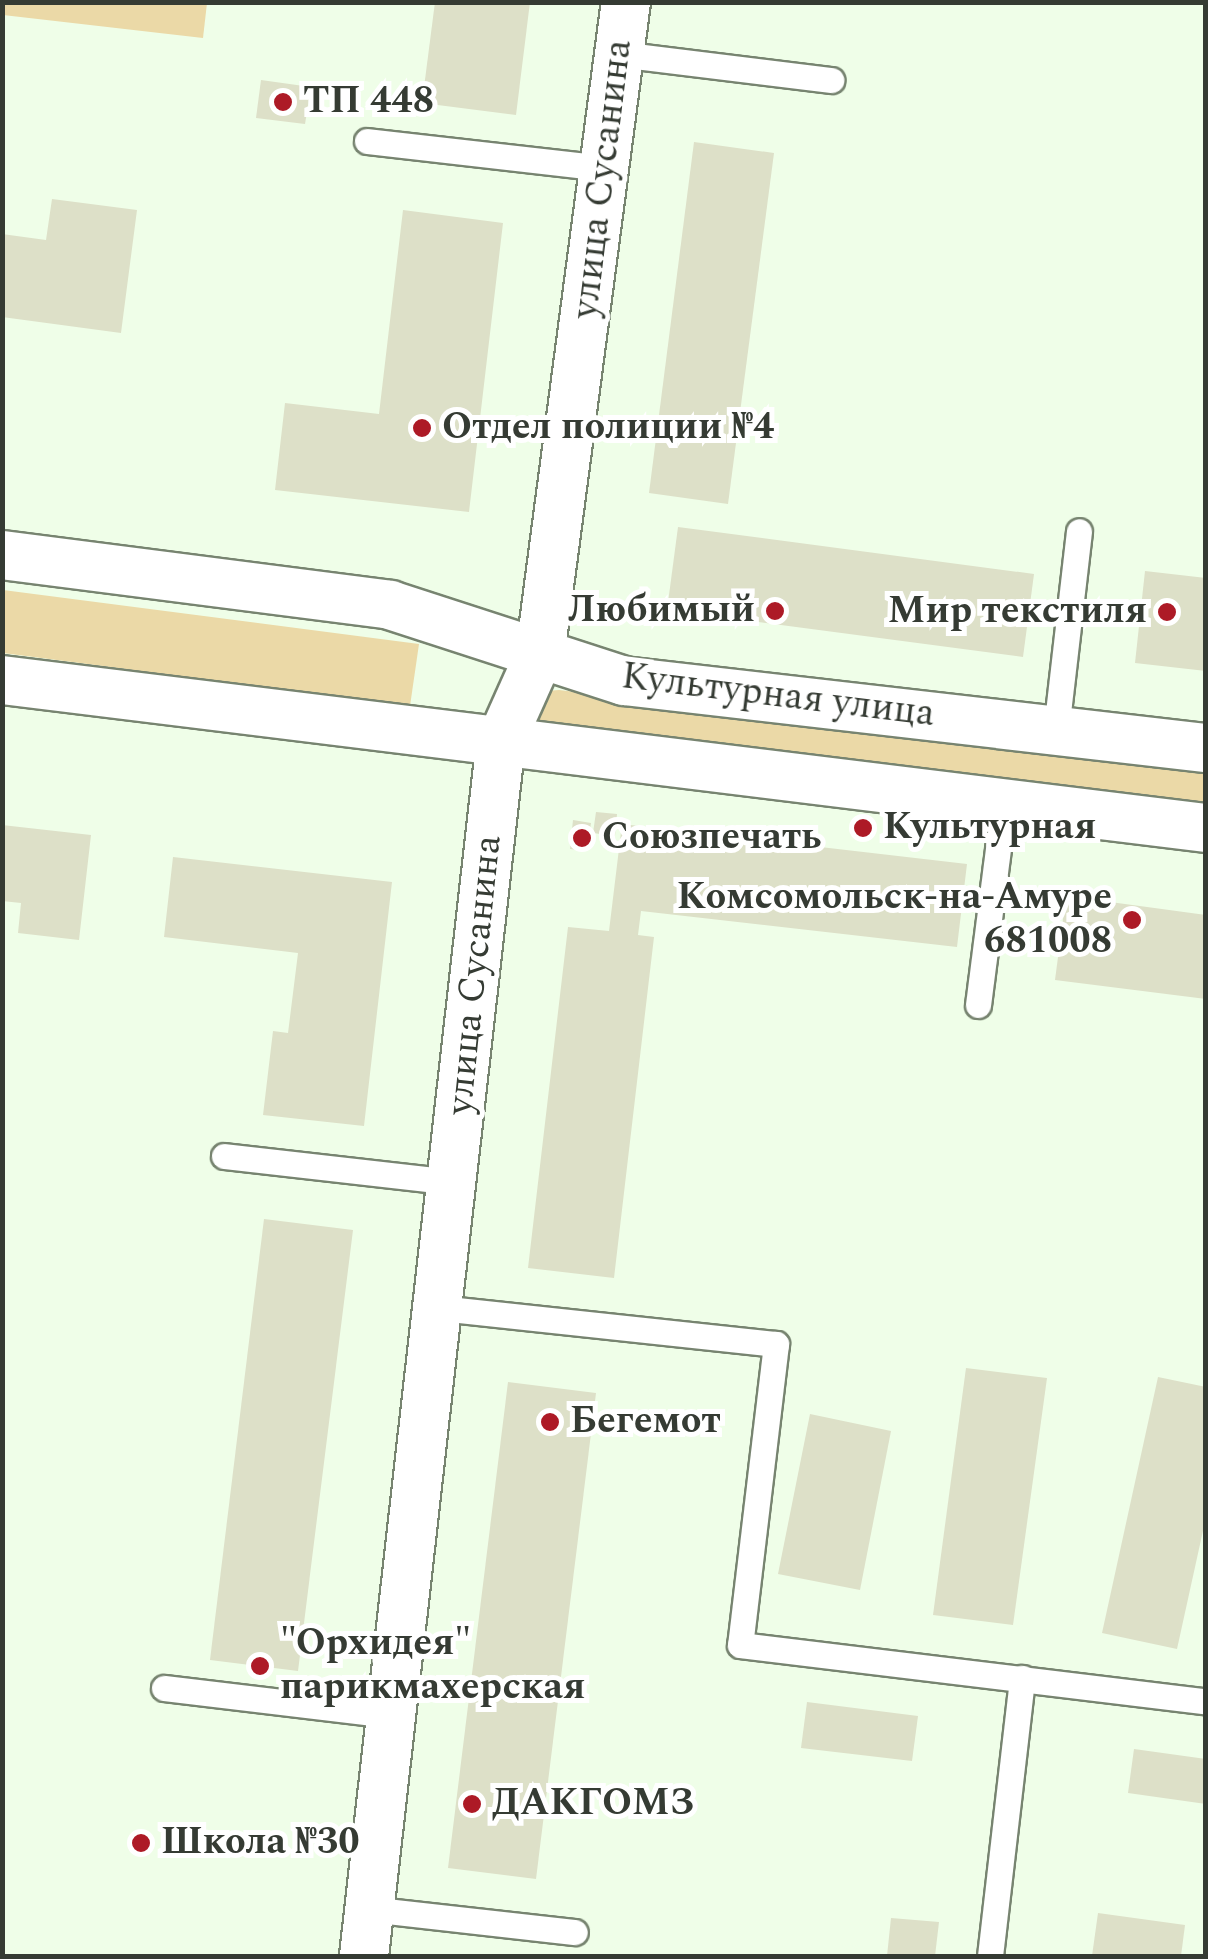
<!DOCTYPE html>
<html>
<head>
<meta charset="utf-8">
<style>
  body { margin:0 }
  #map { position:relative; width:1208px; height:1959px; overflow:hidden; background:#effee8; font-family:Spectral,serif }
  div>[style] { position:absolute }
  .green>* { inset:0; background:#ebd9a7 }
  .building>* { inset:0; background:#dde0c8 }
  .roads { filter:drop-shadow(2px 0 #778470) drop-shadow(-2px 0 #778470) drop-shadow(0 2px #778470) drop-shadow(0 -2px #778470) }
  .service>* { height:25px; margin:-12.5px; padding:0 12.5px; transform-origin:12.5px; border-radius:12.5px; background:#fff }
  .minor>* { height:48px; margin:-24px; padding:0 24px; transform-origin:24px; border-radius:24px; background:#fff }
  .dots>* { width:28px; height:28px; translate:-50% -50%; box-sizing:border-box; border:5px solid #fff; border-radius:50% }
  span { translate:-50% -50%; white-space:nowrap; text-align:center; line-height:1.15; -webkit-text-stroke:10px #fff; paint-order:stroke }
  .poi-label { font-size:38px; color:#353b33; font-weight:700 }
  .left { translate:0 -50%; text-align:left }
  .right { translate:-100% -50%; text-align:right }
  .street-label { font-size:38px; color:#353b33 }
  .frame { position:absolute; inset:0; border:5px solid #353b33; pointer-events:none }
</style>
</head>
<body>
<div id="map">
  <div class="green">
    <i style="clip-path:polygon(3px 2px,207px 2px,207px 3px,203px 38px,3px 15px)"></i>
    <i style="clip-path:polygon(3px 590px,419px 644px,410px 706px,3px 653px)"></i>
    <i style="clip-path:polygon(559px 690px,1205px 769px,1205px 811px,542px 725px,535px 714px,546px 691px)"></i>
  </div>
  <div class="building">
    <i style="clip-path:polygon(435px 2px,530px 2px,516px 115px,422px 103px)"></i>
    <i style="clip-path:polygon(261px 80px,311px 87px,305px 124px,256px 118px)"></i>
    <i style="clip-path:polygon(694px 142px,774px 153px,728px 504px,649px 493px)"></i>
    <i style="clip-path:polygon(52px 199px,137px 210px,121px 333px,2px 317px,2px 234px,46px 240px)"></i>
    <i style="clip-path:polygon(403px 210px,503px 223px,469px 512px,275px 490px,285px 403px,379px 414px)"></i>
    <i style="clip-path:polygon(678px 527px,1034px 574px,1023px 657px,667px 610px)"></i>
    <i style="clip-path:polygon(1145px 571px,1206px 578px,1206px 671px,1135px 663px)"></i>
    <i style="clip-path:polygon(596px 812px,617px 814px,615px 836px,593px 833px)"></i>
    <i style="clip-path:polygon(573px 820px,591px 823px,587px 851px,570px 849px)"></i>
    <i style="clip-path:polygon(622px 824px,967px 864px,957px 947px,641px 911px,638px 935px,654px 937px,614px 1278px,528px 1268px,568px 927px,609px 931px)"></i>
    <i style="clip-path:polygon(2px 825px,91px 835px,79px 940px,18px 933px,21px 903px,2px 901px)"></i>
    <i style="clip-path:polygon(173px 857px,392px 882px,364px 1126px,263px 1115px,273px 1031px,288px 1033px,298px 953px,164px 937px)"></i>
    <i style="clip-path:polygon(1066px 896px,1206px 915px,1206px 999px,1055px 980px)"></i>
    <i style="clip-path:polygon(264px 1219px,353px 1230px,298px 1671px,210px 1660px)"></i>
    <i style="clip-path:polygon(966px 1368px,1047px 1378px,1013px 1625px,933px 1615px)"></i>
    <i style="clip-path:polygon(1158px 1377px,1206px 1387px,1206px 1517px,1177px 1649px,1102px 1633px)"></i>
    <i style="clip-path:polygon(508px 1382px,596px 1393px,536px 1879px,448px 1868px)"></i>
    <i style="clip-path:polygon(810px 1414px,891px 1431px,860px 1590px,778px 1574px)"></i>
    <i style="clip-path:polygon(807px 1702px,918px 1716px,912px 1761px,801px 1748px)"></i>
    <i style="clip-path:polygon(1134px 1749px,1206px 1759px,1206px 1804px,1128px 1793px)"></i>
    <i style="clip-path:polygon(1098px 1913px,1185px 1925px,1181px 1956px,1092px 1956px)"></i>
    <i style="clip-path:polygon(891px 1918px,939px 1922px,935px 1956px,887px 1956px)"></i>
  </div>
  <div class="roads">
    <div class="service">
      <i style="left:619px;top:54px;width:214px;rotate:7deg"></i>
      <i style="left:367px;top:141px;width:239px;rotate:6.5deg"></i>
      <i style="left:1056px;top:730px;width:200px;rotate:-83.4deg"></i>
      <i style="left:978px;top:1005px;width:204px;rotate:-82.7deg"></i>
      <i style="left:224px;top:1156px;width:230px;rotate:6.5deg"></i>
      <i style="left:439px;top:1308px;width:339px;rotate:6.1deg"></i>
      <i style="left:776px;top:1344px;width:303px;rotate:96.8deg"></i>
      <i style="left:740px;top:1645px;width:469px;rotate:6.9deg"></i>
      <i style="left:164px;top:1688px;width:230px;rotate:6.8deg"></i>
      <i style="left:369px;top:1909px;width:207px;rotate:6.4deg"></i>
      <i style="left:990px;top:1956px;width:280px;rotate:-83.4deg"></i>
    </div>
    <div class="minor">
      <i style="left:2px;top:555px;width:391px;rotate:7.3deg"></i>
      <i style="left:390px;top:605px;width:246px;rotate:18deg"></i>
      <i style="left:624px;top:681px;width:586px;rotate:6.57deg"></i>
      <i style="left:2px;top:680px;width:1213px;rotate:7.01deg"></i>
      <i style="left:364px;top:1956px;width:1223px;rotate:-83.57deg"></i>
      <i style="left:501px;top:741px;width:95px;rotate:-65.9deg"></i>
      <i style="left:540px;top:654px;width:658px;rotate:-82.49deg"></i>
    </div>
  </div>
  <div class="dots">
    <i style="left:283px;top:102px;background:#ad1a26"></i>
    <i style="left:422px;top:428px;background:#ad1a26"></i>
    <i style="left:775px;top:611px;background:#ad1a26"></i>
    <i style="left:1167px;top:612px;background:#ad1a26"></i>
    <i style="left:863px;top:828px;background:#ad1a26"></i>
    <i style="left:582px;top:838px;background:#ad1a26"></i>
    <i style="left:1132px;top:920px;background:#ad1a26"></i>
    <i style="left:550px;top:1422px;background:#ad1a26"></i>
    <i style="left:260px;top:1666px;background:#ad1a26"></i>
    <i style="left:472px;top:1804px;background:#ad1a26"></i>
    <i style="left:141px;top:1843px;background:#ad1a26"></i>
  </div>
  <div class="poi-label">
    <span class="left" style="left:303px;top:102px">ТП 448</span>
    <span class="left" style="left:442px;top:428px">Отдел полиции №4</span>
    <span class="right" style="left:755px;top:611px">Любимый</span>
    <span class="right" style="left:1147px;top:612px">Мир текстиля</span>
    <span class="left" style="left:883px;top:828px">Культурная</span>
    <span class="left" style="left:602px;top:838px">Союзпечать</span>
    <span class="right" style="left:1112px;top:920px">Комсомольск-на-Амуре<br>681008</span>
    <span class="left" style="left:570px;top:1422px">Бегемот</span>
    <span class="left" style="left:280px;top:1666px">"Орхидея"<br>парикмахерская</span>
    <span class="left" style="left:492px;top:1804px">ДАКГОМЗ</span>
    <span class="left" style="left:161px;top:1843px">Школа №30</span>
  </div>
  <div class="street-label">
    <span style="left:603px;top:179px;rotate:-83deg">улица Сусанина</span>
    <span style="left:778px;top:696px;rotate:7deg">Культурная улица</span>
    <span style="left:475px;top:975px;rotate:-84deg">улица Сусанина</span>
  </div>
  <div class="frame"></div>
</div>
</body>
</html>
